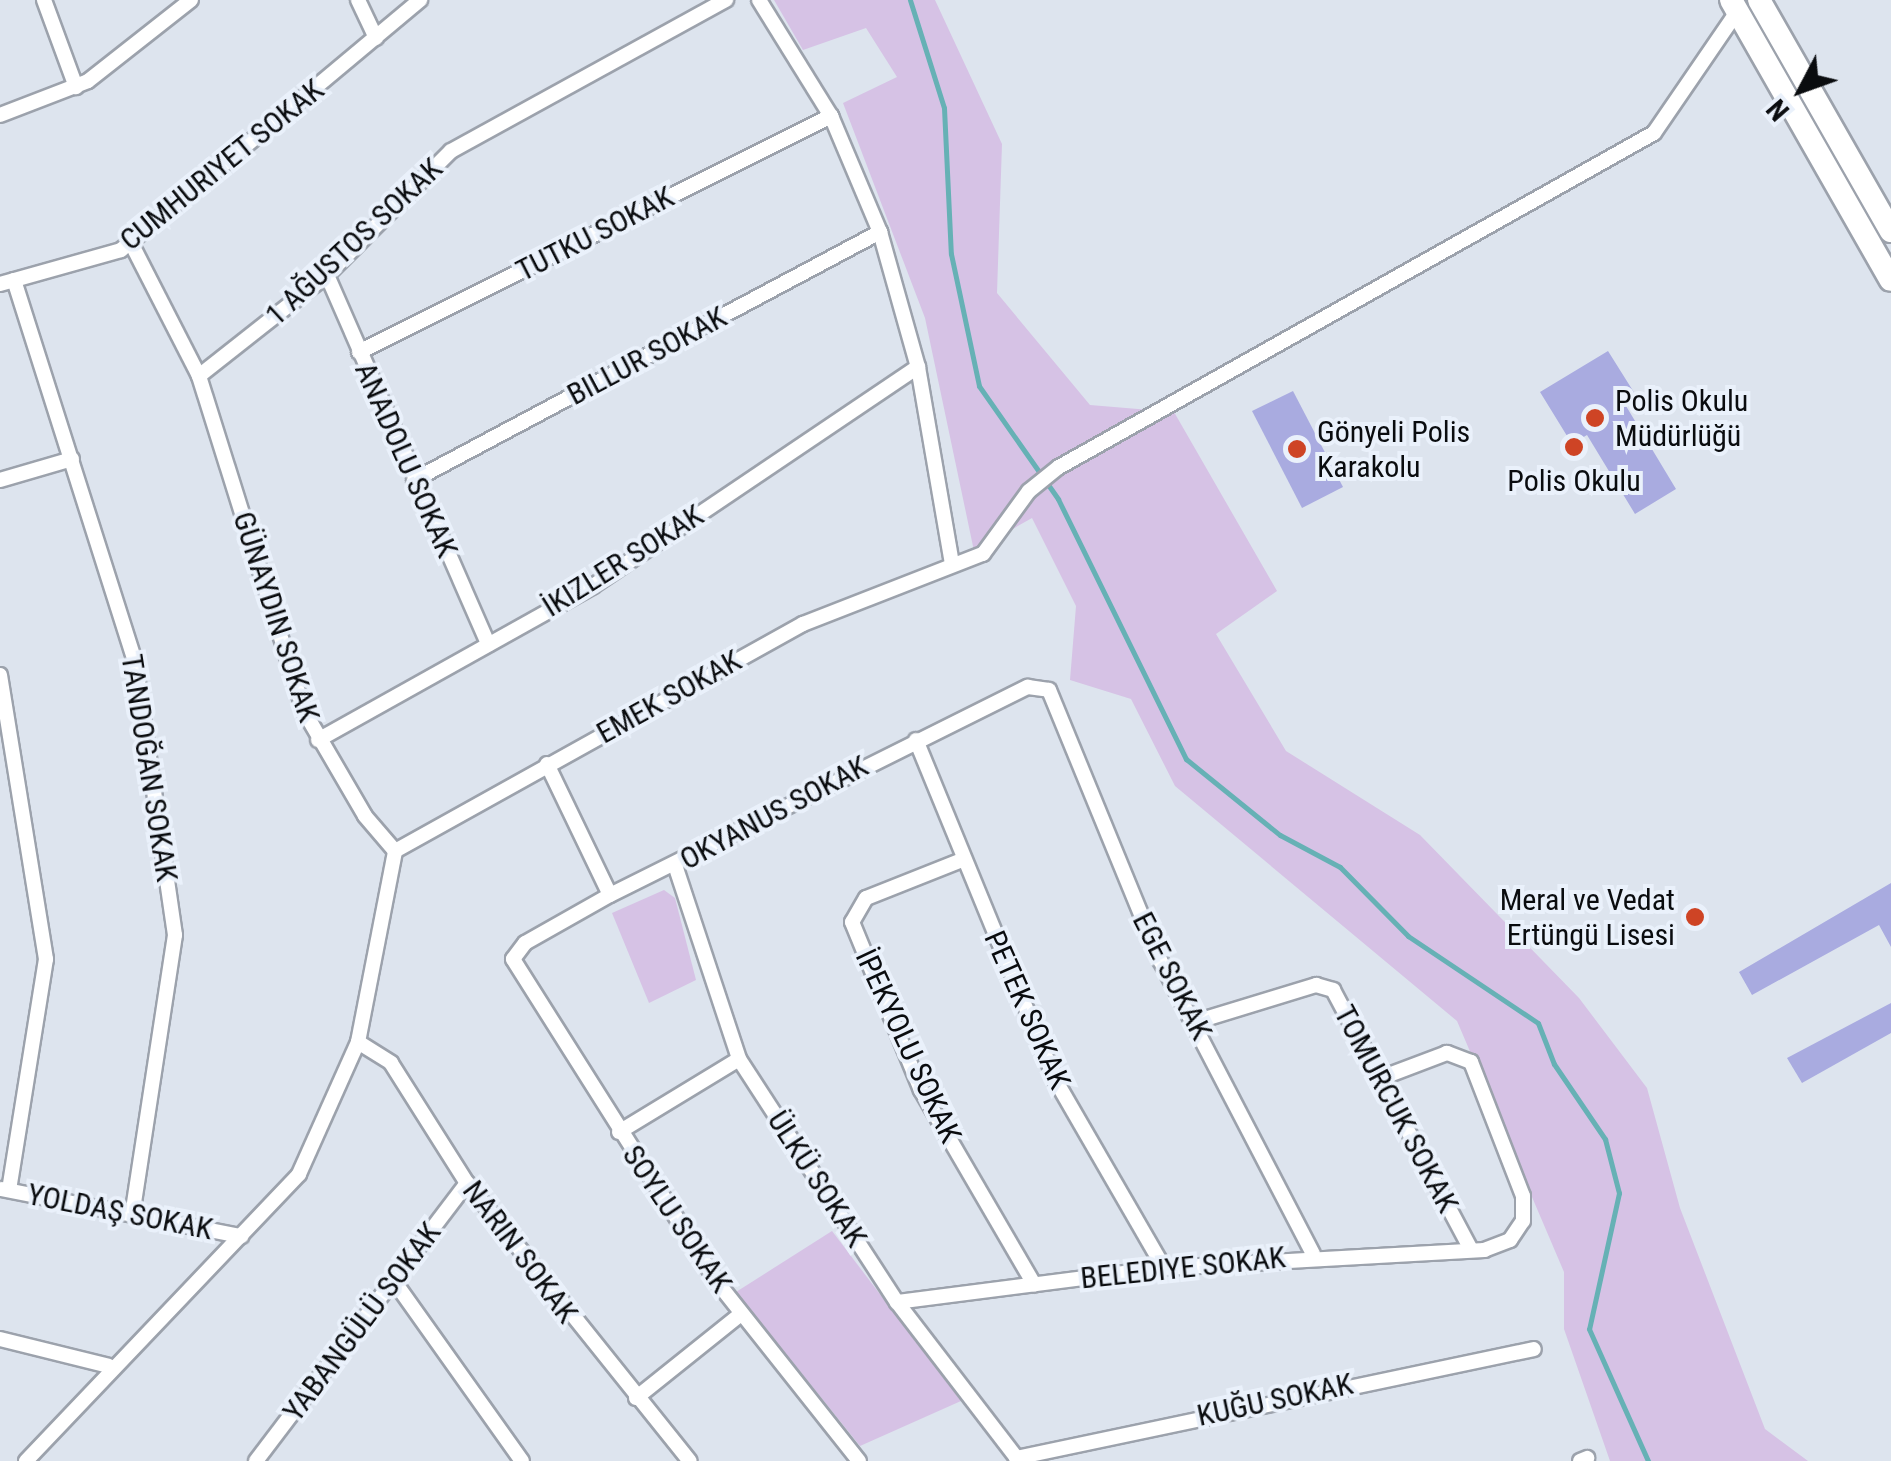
<!DOCTYPE html>
<html>
<head>
<meta charset="utf-8">
<style>
  body { margin:0 }
  #map { position:relative; width:1891px; height:1461px; overflow:hidden; background:#dde4ee; font-family:"Roboto Condensed",sans-serif }
  div>[style] { position:absolute }
  .green>* { inset:0; background:#d6c2e5 }
  .stream>* { height:5px; margin:-2.5px; padding:0 2.5px; transform-origin:2.5px; border-radius:2.5px; background:#66b1b5 }
  .building>* { inset:0; background:#a9abe0 }
  .roads { filter:drop-shadow(2px 0 #9ca2ac) drop-shadow(-2px 0 #9ca2ac) drop-shadow(0 2px #9ca2ac) drop-shadow(0 -2px #9ca2ac) }
  .minor>* { height:14px; margin:-7px; padding:0 7px; transform-origin:7px; border-radius:7px; background:#fff }
  .trunk>* { height:22px; margin:-11px; padding:0 11px; transform-origin:11px; border-radius:11px; background:#fff }
  .dots>* { width:28px; height:28px; translate:-50% -50%; box-sizing:border-box; border:5px solid #eaf1fb; border-radius:50% }
  span { translate:-50% -50%; white-space:nowrap; text-align:center; line-height:1.15; -webkit-text-stroke:8px #eaf1fb; paint-order:stroke }
  .street-label { font-size:30px; color:#0a0c0f }
  .poi-label { font-size:30px; color:#0a0c0f }
  .left { translate:0 -50%; text-align:left }
  .right { translate:-100% -50%; text-align:right }
  .north { position:absolute; left:1751px; top:40px; width:100px; height:100px; -webkit-text-stroke:8px #eaf1fb; paint-order:stroke; rotate:229deg; font-size:28px; font-weight:700; line-height:40px; text-align:center; color:#0a0c0f }
  .north::after { content:''; display:block; margin:auto; width:35px; height:45px; background:#0a0c0f; clip-path:polygon(50% 0,100% 100%,50% 72%,0 100%) }
</style>
</head>
<body>
<div id="map">
  <div class="green">
    <i style="clip-path:polygon(774px 0,935px 0,1002px 144px,997px 293px,1090px 405px,1174px 412px,1277px 591px,1216px 634px,1286px 751px,1420px 835px,1579px 998px,1647px 1088px,1680px 1208px,1765px 1429px,1808px 1461px,1610px 1461px,1564px 1329px,1564px 1272px,1457px 1021px,1175px 786px,1131px 699px,1070px 680px,1076px 606px,1032px 518px,974px 551px,925px 318px,843px 103px,897px 77px,866px 28px,803px 50px)"></i>
    <i style="clip-path:polygon(664px 890px,675px 898px,696px 980px,649px 1003px,612px 913px)"></i>
    <i style="clip-path:polygon(832px 1231px,961px 1401px,860px 1446px,736px 1292px)"></i>
  </div>
  <div class="stream">
    <i style="left:910px;top:0;width:113px;rotate:72.5deg"></i>
    <i style="left:944px;top:108px;width:146px;rotate:87.3deg"></i>
    <i style="left:951px;top:254px;width:135px;rotate:78deg"></i>
    <i style="left:979px;top:386px;width:138px;rotate:55deg"></i>
    <i style="left:1058px;top:499px;width:290px;rotate:63.8deg"></i>
    <i style="left:1186px;top:759px;width:121px;rotate:39deg"></i>
    <i style="left:1280px;top:835px;width:68px;rotate:28.1deg"></i>
    <i style="left:1340px;top:867px;width:97px;rotate:45.4deg"></i>
    <i style="left:1408px;top:936px;width:156px;rotate:33.8deg"></i>
    <i style="left:1538px;top:1023px;width:44px;rotate:68.7deg"></i>
    <i style="left:1554px;top:1064px;width:91px;rotate:55.8deg"></i>
    <i style="left:1605px;top:1139px;width:56px;rotate:75.5deg"></i>
    <i style="left:1619px;top:1193px;width:139px;rotate:102.4deg"></i>
    <i style="left:1589px;top:1329px;width:145px;rotate:65.9deg"></i>
  </div>
  <div class="building">
    <i style="clip-path:polygon(1608px 351px,1635px 394px,1623px 401px,1676px 489px,1635px 514px,1587px 435px,1572px 444px,1540px 392px)"></i>
    <i style="clip-path:polygon(1293px 391px,1343px 487px,1302px 508px,1252px 411px)"></i>
    <i style="clip-path:polygon(1891px 883px,1891px 947px,1879px 925px,1752px 995px,1739px 972px)"></i>
    <i style="clip-path:polygon(1891px 1003px,1891px 1033px,1802px 1083px,1787px 1058px)"></i>
  </div>
  <div class="roads">
    <div class="minor">
      <i style="left:44px;top:0;width:93px;rotate:69.8deg"></i>
      <i style="left:358px;top:0;width:42px;rotate:64.7deg"></i>
      <i style="left:759px;top:0;width:137px;rotate:58.2deg"></i>
      <i style="left:831px;top:116px;width:126px;rotate:67.1deg"></i>
      <i style="left:880px;top:232px;width:140px;rotate:74.3deg"></i>
      <i style="left:918px;top:367px;width:200px;rotate:80.2deg"></i>
      <i style="left:0;top:115px;width:94px;rotate:-21.1deg"></i>
      <i style="left:88px;top:81px;width:131px;rotate:-38.2deg"></i>
      <i style="left:131px;top:243px;width:149px;rotate:62.9deg"></i>
      <i style="left:199px;top:376px;width:351px;rotate:72.6deg"></i>
      <i style="left:304px;top:711px;width:121px;rotate:59.8deg"></i>
      <i style="left:365px;top:816px;width:46px;rotate:49.4deg"></i>
      <i style="left:327px;top:275px;width:403px;rotate:66.4deg"></i>
      <i style="left:14px;top:280px;width:400px;rotate:72.4deg"></i>
      <i style="left:135px;top:661px;width:277px;rotate:81.7deg"></i>
      <i style="left:175px;top:935px;width:278px;rotate:98.7deg"></i>
      <i style="left:0;top:284px;width:126px;rotate:-15.7deg"></i>
      <i style="left:121px;top:250px;width:390px;rotate:-39.9deg"></i>
      <i style="left:359px;top:352px;width:528px;rotate:-26.57deg"></i>
      <i style="left:199px;top:376px;width:163px;rotate:-38.3deg"></i>
      <i style="left:327px;top:275px;width:175px;rotate:-45deg"></i>
      <i style="left:451px;top:151px;width:314px;rotate:-28.8deg"></i>
      <i style="left:0;top:480px;width:75px;rotate:-16.3deg"></i>
      <i style="left:414px;top:480px;width:528px;rotate:-28.02deg"></i>
      <i style="left:0;top:675px;width:288px;rotate:80.8deg"></i>
      <i style="left:46px;top:959px;width:234px;rotate:99.1deg"></i>
      <i style="left:318px;top:740px;width:315px;rotate:-29.2deg"></i>
      <i style="left:593px;top:586px;width:392px;rotate:-34deg"></i>
      <i style="left:916px;top:740px;width:369px;rotate:67.7deg"></i>
      <i style="left:1056px;top:1081px;width:216px;rotate:60deg"></i>
      <i style="left:547px;top:764px;width:145px;rotate:64.3deg"></i>
      <i style="left:395px;top:851px;width:467px;rotate:-29.1deg"></i>
      <i style="left:803px;top:624px;width:193px;rotate:-21.3deg"></i>
      <i style="left:983px;top:554px;width:78px;rotate:-53.9deg"></i>
      <i style="left:1029px;top:491px;width:38px;rotate:-39deg"></i>
      <i style="left:1059px;top:467px;width:682px;rotate:-29.31deg"></i>
      <i style="left:1654px;top:133px;width:147px;rotate:-55.6deg"></i>
      <i style="left:962px;top:860px;width:103px;rotate:158.4deg"></i>
      <i style="left:866px;top:898px;width:28px;rotate:120deg"></i>
      <i style="left:852px;top:922px;width:182px;rotate:67.7deg"></i>
      <i style="left:921px;top:1090px;width:225px;rotate:59.8deg"></i>
      <i style="left:675px;top:865px;width:204px;rotate:71.7deg"></i>
      <i style="left:739px;top:1059px;width:290px;rotate:57deg"></i>
      <i style="left:897px;top:1302px;width:200px;rotate:52.5deg"></i>
      <i style="left:1195px;top:1022px;width:127px;rotate:-17deg"></i>
      <i style="left:1316px;top:985px;width:18px;rotate:16deg"></i>
      <i style="left:1333px;top:990px;width:294px;rotate:62deg"></i>
      <i style="left:358px;top:1042px;width:39px;rotate:32deg"></i>
      <i style="left:391px;top:1063px;width:142px;rotate:57.7deg"></i>
      <i style="left:467px;top:1183px;width:356px;rotate:51.3deg"></i>
      <i style="left:619px;top:1132px;width:140px;rotate:-31.3deg"></i>
      <i style="left:1px;top:1189px;width:245px;rotate:11.1deg"></i>
      <i style="left:394px;top:1281px;width:221px;rotate:54.6deg"></i>
      <i style="left:897px;top:1302px;width:269px;rotate:-7.3deg"></i>
      <i style="left:1164px;top:1268px;width:321px;rotate:-3.2deg"></i>
      <i style="left:1484px;top:1250px;width:28px;rotate:-21deg"></i>
      <i style="left:1510px;top:1240px;width:23px;rotate:-56deg"></i>
      <i style="left:1523px;top:1221px;width:25px;rotate:-90deg"></i>
      <i style="left:1523px;top:1196px;width:144px;rotate:-111.2deg"></i>
      <i style="left:1471px;top:1062px;width:26px;rotate:-159deg"></i>
      <i style="left:1447px;top:1053px;width:71px;rotate:159.3deg"></i>
      <i style="left:0;top:1339px;width:112px;rotate:13.9deg"></i>
      <i style="left:636px;top:1398px;width:134px;rotate:-38.7deg"></i>
      <i style="left:1016px;top:1458px;width:529px;rotate:-11.88deg"></i>
      <i style="left:26px;top:1461px;width:396px;rotate:-46.4deg"></i>
      <i style="left:299px;top:1174px;width:145px;rotate:-65.9deg"></i>
      <i style="left:358px;top:1042px;width:195px;rotate:-79deg"></i>
      <i style="left:256px;top:1461px;width:349px;rotate:-52.8deg"></i>
      <i style="left:859px;top:1461px;width:228px;rotate:-128.4deg"></i>
      <i style="left:717px;top:1282px;width:382px;rotate:-122.3deg"></i>
      <i style="left:513px;top:959px;width:20px;rotate:-53deg"></i>
      <i style="left:525px;top:943px;width:98px;rotate:-29.5deg"></i>
      <i style="left:610px;top:895px;width:467px;rotate:-26.5deg"></i>
      <i style="left:1028px;top:687px;width:21px;rotate:8deg"></i>
      <i style="left:1049px;top:690px;width:292px;rotate:67.7deg"></i>
      <i style="left:1160px;top:960px;width:331px;rotate:62.5deg"></i>
      <i style="left:1580px;top:1461px;width:8px;rotate:-23deg"></i>
    </div>
    <div class="trunk">
      <i style="left:1731px;top:0;width:322px;rotate:60.3deg"></i>
      <i style="left:1759px;top:0;width:266px;rotate:60.3deg"></i>
    </div>
  </div>
  <div class="dots">
    <i style="left:1595px;top:418px;background:#ce4425"></i>
    <i style="left:1574px;top:447px;background:#ce4425"></i>
    <i style="left:1297px;top:449px;background:#ce4425"></i>
    <i style="left:1695px;top:917px;background:#ce4425"></i>
  </div>
  <div class="street-label">
    <span style="left:222px;top:165px;rotate:-39deg">CUMHURIYET SOKAK</span>
    <span style="left:595px;top:234px;rotate:-27deg">TUTKU SOKAK</span>
    <span style="left:354px;top:242px;rotate:-43deg">1 AĞUSTOS SOKAK</span>
    <span style="left:647px;top:356px;rotate:-28deg">BILLUR SOKAK</span>
    <span style="left:406px;top:460px;rotate:66deg">ANADOLU SOKAK</span>
    <span style="left:623px;top:561px;rotate:-32deg">İKIZLER SOKAK</span>
    <span style="left:276px;top:617px;rotate:72deg">GÜNAYDIN SOKAK</span>
    <span style="left:669px;top:697px;rotate:-29deg">EMEK SOKAK</span>
    <span style="left:149px;top:768px;rotate:81deg">TANDOĞAN SOKAK</span>
    <span style="left:774px;top:813px;rotate:-28deg">OKYANUS SOKAK</span>
    <span style="left:1172px;top:976px;rotate:63deg">EGE SOKAK</span>
    <span style="left:1027px;top:1010px;rotate:66deg">PETEK SOKAK</span>
    <span style="left:908px;top:1046px;rotate:65deg">İPEKYOLU SOKAK</span>
    <span style="left:1396px;top:1109px;rotate:62deg">TOMURCUK SOKAK</span>
    <span style="left:817px;top:1179px;rotate:57deg">ÜLKÜ SOKAK</span>
    <span style="left:120px;top:1212px;rotate:11deg">YOLDAŞ SOKAK</span>
    <span style="left:677px;top:1219px;rotate:56deg">SOYLU SOKAK</span>
    <span style="left:520px;top:1252px;rotate:53deg">NARIN SOKAK</span>
    <span style="left:1183px;top:1268px;rotate:-6deg">BELEDIYE SOKAK</span>
    <span style="left:362px;top:1322px;rotate:-53deg">YABANGÜLÜ SOKAK</span>
    <span style="left:1275px;top:1400px;rotate:-12deg">KUĞU SOKAK</span>
  </div>
  <div class="poi-label">
    <span class="left" style="left:1615px;top:418px">Polis Okulu<br>Müdürlüğü</span>
    <span class="left" style="left:1317px;top:449px">Gönyeli Polis<br>Karakolu</span>
    <span style="left:1574px;top:481px">Polis Okulu</span>
    <span class="right" style="left:1675px;top:917px">Meral ve Vedat<br>Ertüngü Lisesi</span>
  </div>
  <div class="north">N</div>
</div>
</body>
</html>
